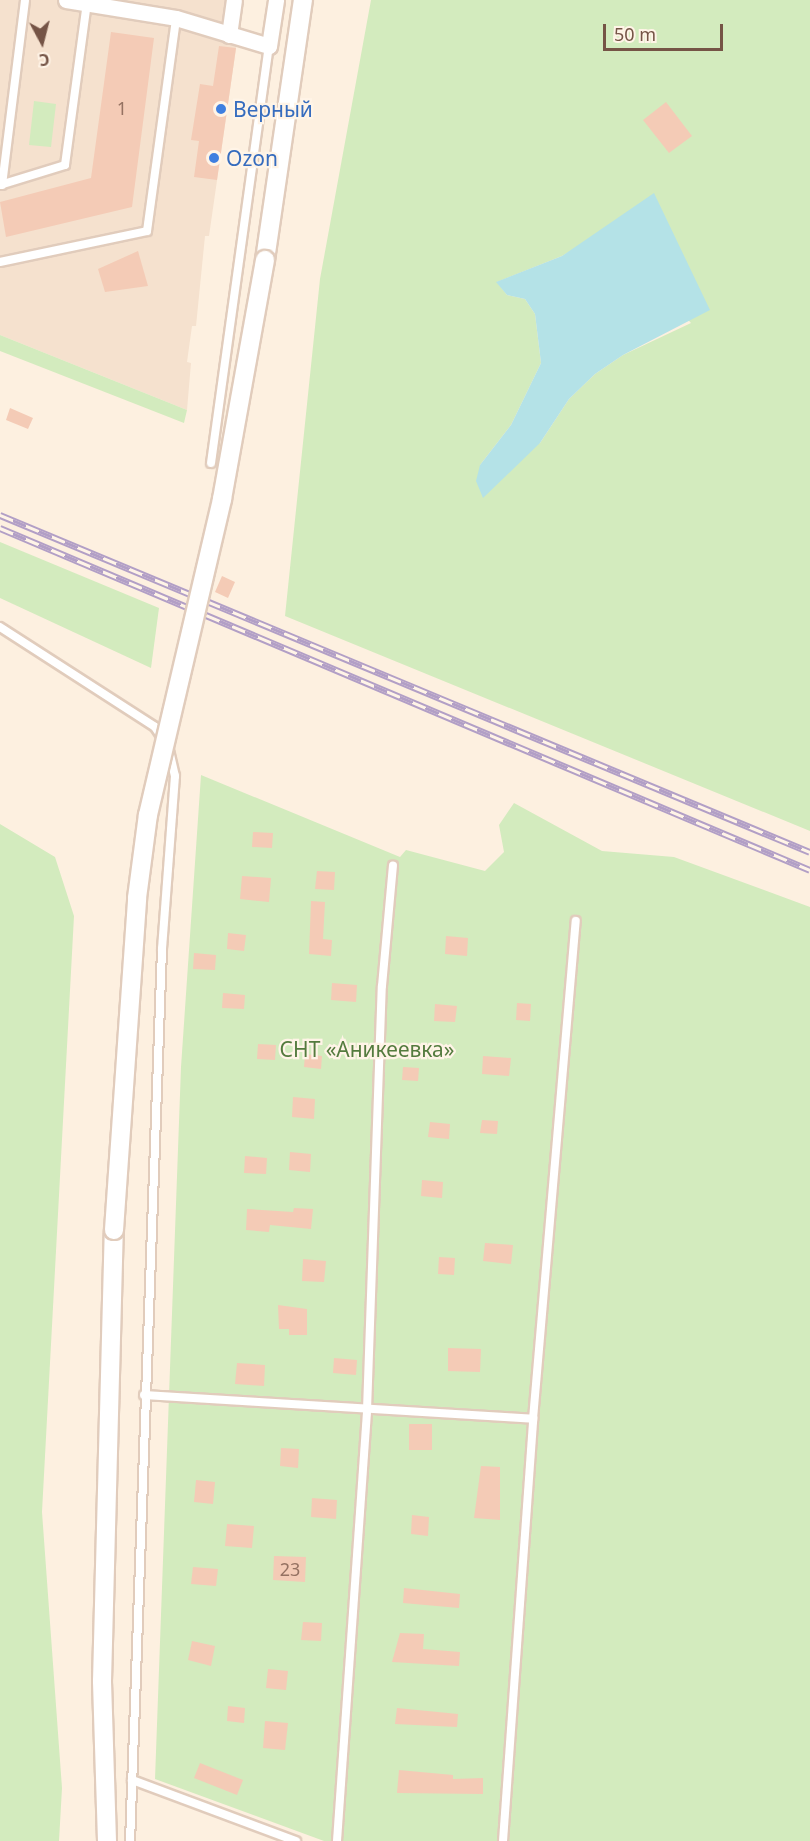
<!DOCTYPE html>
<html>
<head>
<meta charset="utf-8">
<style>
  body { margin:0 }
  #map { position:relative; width:810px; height:1841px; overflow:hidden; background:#fdf0e0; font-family:"Noto Sans",sans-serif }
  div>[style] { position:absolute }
  .residential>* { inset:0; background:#f5e1ce }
  .green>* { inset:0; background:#d3ebbe }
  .water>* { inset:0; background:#b4e2e7 }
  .building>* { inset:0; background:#f4cbb6 }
  .roads { filter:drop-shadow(2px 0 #e1ccbc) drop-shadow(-2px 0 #e1ccbc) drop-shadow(0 2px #e1ccbc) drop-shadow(0 -2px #e1ccbc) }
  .service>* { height:8px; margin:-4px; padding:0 4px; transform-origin:4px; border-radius:4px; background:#fff }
  .minor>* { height:15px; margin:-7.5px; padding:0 7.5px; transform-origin:7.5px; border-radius:7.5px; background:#fff }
  .tertiary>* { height:18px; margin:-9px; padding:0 9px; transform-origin:9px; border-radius:9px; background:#fff }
  .rail>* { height:7px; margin-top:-3.5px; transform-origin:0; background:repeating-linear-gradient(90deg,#fff4e7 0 14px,#b29fc6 0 28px); box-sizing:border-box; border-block:2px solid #b29fc6 }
  .bridges { filter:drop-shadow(2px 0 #e1ccbc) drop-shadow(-2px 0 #e1ccbc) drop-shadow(0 2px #e1ccbc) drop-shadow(0 -2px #e1ccbc) }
  .tertiary-bridge>* { height:18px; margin:-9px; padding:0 9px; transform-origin:9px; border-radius:9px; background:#fff }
  .dots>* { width:16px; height:16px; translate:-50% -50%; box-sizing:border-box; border:3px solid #fff4e7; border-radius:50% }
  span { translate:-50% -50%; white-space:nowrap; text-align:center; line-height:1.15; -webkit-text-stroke:4.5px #fff4e7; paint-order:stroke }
  .number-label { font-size:18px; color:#957262 }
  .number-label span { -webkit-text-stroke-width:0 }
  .shop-label { font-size:21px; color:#366cbe }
  .left { translate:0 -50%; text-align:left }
  .park-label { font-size:21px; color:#547b3e }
  .north { position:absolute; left:12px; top:12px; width:60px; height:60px; -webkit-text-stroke:4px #fff4e7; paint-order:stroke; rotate:173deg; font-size:16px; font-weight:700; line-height:24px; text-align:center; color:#755446 }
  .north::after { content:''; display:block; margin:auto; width:21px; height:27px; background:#755446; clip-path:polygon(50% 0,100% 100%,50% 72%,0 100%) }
  .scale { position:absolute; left:603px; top:24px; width:120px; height:27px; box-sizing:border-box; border:3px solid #755446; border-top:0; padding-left:8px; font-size:18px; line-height:21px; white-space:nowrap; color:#755446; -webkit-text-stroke:4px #fff4e7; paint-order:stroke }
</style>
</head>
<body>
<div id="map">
  <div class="residential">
    <i style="clip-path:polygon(0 0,243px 0,209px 236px,205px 236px,196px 326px,192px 326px,187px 362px,191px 363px,187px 410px,0 335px)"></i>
  </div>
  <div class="green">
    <i style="clip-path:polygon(evenodd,371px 0,810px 0,810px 831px,285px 616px,320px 279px,371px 0,607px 229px,691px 323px,623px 355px,595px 374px,569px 399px,540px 443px,480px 465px,511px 425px,541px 363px,535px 314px,525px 299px,507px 295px,497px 282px,562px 256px,607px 229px)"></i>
    <i style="clip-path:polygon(34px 101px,56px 104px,51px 147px,29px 145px)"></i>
    <i style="clip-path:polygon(0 335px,187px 410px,184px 423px,0 351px)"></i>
    <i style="clip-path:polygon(0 542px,159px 608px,151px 668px,0 598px)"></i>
    <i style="clip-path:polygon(201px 775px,400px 857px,406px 850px,485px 871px,504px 852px,499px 825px,514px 803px,602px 851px,674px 857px,810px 907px,810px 1841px,324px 1841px,155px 1779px,181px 1067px)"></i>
    <i style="clip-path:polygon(0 824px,55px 857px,74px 916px,42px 1512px,62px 1788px,59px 1841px,0 1841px)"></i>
  </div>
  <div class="water">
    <i style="clip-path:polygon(654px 193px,710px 310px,623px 355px,595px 374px,569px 399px,540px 443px,483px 498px,476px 481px,480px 465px,511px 425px,541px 363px,535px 314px,525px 299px,507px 295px,496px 282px,562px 256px)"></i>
  </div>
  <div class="building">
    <i style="clip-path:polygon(111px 32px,154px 38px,132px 207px,6px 237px,0 202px,91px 178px)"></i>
    <i style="clip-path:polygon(219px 46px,236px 48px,217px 180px,194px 177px,199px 141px,191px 140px,200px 84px,213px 86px)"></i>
    <i style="clip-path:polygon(666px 102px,692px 136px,669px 153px,643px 120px)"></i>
    <i style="clip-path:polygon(138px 251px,148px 286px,105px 292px,98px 269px)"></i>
    <i style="clip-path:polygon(10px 408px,33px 418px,28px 429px,6px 420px)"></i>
    <i style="clip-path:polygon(222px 576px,235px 582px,228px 598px,215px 592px)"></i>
    <i style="clip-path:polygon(253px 832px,273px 833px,272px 848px,252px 847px)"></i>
    <i style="clip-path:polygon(317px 871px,335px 872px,334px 890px,315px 889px)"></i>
    <i style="clip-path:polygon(242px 876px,271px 878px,269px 902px,240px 899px)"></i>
    <i style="clip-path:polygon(311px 901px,325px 902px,323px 939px,332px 940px,331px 956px,309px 954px)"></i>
    <i style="clip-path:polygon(228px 933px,246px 935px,244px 951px,227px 949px)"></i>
    <i style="clip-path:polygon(446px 936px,468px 938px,467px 956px,445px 954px)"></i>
    <i style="clip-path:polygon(194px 953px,216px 955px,215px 970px,193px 969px)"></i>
    <i style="clip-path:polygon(332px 983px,357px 985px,356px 1002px,331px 1000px)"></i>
    <i style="clip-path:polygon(223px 993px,245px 995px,244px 1009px,222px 1008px)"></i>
    <i style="clip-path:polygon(517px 1003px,531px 1004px,530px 1021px,516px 1020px)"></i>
    <i style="clip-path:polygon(435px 1004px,457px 1006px,455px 1022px,434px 1021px)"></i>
    <i style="clip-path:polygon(258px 1044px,276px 1045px,275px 1060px,257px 1059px)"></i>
    <i style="clip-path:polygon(305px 1054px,322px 1056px,321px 1069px,304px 1067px)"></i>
    <i style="clip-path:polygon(483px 1056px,511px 1058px,509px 1076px,482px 1074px)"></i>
    <i style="clip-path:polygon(403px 1067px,419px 1068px,418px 1081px,402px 1080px)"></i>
    <i style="clip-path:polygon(293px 1097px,315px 1099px,314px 1119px,292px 1117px)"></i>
    <i style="clip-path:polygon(482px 1120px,498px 1121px,497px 1134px,480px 1133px)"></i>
    <i style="clip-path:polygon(430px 1122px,450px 1124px,449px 1139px,428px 1137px)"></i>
    <i style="clip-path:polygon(290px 1152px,311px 1154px,310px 1172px,289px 1170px)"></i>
    <i style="clip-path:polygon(245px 1156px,267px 1158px,266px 1174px,244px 1173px)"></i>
    <i style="clip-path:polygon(422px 1180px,443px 1182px,442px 1198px,421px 1196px)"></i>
    <i style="clip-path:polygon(294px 1208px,313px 1209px,311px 1229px,270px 1225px,269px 1232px,246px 1230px,247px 1209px,293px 1212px)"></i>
    <i style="clip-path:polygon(485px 1243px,513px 1245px,511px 1264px,483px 1261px)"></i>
    <i style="clip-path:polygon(439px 1257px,455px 1258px,454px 1275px,438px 1274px)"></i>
    <i style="clip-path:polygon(303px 1259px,326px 1261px,324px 1282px,302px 1281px)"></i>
    <i style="clip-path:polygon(278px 1305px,307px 1309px,307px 1335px,289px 1335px,289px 1329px,279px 1329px)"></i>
    <i style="clip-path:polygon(448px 1348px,481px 1349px,480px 1372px,448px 1371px)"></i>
    <i style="clip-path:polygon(334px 1358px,357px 1360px,356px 1375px,333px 1373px)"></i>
    <i style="clip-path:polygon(237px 1363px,265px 1365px,264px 1386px,235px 1384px)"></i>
    <i style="clip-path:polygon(409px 1424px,432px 1424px,432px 1450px,409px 1450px)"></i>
    <i style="clip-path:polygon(281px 1448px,299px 1449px,298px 1468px,280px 1466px)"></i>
    <i style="clip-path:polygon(481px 1466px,500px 1467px,500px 1520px,474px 1518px)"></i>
    <i style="clip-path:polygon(196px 1480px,215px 1482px,213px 1504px,194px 1502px)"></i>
    <i style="clip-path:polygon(312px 1498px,337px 1500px,336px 1519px,311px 1517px)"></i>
    <i style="clip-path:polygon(412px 1515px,429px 1517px,428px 1536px,411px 1534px)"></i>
    <i style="clip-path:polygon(227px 1524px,254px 1526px,252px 1548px,225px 1546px)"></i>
    <i style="clip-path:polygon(274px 1556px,306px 1557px,305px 1582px,273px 1580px)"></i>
    <i style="clip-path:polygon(193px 1567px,218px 1569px,216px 1586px,191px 1584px)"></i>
    <i style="clip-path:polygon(404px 1588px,460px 1594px,459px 1608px,403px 1603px)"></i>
    <i style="clip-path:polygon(303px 1622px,322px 1623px,321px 1641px,301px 1640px)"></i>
    <i style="clip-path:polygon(400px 1633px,424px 1634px,423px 1649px,460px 1652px,459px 1666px,392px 1662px)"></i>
    <i style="clip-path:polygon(192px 1641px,215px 1646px,211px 1666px,188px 1660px)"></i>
    <i style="clip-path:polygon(268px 1669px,288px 1671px,286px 1690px,266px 1688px)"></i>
    <i style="clip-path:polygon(228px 1706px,245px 1708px,244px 1723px,227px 1721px)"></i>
    <i style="clip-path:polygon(397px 1708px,458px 1714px,457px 1727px,395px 1724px)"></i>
    <i style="clip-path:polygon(265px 1721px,288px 1723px,285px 1750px,263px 1748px)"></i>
    <i style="clip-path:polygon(200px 1763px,243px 1780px,237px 1795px,194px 1778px)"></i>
    <i style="clip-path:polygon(399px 1770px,453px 1775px,453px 1779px,483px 1778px,483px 1794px,397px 1793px)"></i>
  </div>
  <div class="roads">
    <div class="service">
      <i style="left:0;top:185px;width:68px;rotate:-17.1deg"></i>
      <i style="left:65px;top:165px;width:163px;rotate:-82.3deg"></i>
      <i style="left:2px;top:185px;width:186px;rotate:-82.9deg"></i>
      <i style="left:0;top:262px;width:150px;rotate:-11.9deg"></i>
      <i style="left:147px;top:231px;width:215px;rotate:-82.2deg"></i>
      <i style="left:211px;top:463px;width:421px;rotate:-82.1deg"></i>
      <i style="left:0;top:627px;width:184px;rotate:32.8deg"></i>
      <i style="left:155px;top:727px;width:23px;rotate:56deg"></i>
      <i style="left:168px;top:746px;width:31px;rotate:77deg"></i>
      <i style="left:175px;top:776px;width:173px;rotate:94.3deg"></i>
      <i style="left:162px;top:949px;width:893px;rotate:92.05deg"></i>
      <i style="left:144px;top:1395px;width:390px;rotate:3.5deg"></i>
      <i style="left:132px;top:1780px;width:175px;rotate:20.4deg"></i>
      <i style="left:337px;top:1841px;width:432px;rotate:-86deg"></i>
      <i style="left:367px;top:1410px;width:424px;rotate:-88deg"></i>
      <i style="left:382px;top:986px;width:121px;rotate:-84.8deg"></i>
      <i style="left:503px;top:1841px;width:423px;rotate:-85.9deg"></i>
      <i style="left:533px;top:1419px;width:500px;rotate:-85.1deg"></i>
    </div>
    <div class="minor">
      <i style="left:66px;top:0;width:111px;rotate:9.3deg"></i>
      <i style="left:176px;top:18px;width:97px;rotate:16.8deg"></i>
      <i style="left:269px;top:46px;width:47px;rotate:-81.3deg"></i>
      <i style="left:229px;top:35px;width:35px;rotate:-82deg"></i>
    </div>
    <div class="tertiary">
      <i style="left:265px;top:260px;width:263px;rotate:-81.7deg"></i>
      <i style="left:107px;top:1841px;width:160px;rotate:-91.8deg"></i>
      <i style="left:102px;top:1681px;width:451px;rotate:-88.5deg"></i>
    </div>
  </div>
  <div class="rail">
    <i style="left:0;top:515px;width:877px;rotate:22.59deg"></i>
    <i style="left:0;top:528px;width:879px;rotate:22.89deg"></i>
  </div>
  <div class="bridges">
    <div class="tertiary-bridge">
      <i style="left:114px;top:1230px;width:333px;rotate:-86deg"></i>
      <i style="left:137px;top:898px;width:84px;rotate:-82.5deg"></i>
      <i style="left:148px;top:815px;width:325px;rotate:-76.8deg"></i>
      <i style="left:222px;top:499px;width:243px;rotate:-79.8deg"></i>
    </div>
  </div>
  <div class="dots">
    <i style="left:221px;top:109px;background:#3f7fe0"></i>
    <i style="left:214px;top:158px;background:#3f7fe0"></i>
  </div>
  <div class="number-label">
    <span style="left:122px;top:108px">1</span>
    <span style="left:290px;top:1569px">23</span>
  </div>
  <div class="shop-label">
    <span class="left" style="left:233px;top:109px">Верный</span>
    <span class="left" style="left:226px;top:158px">Ozon</span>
  </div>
  <div class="park-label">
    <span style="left:367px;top:1049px">СНТ «Аникеевка»</span>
  </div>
  <div class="north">С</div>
  <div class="scale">50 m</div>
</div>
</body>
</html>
